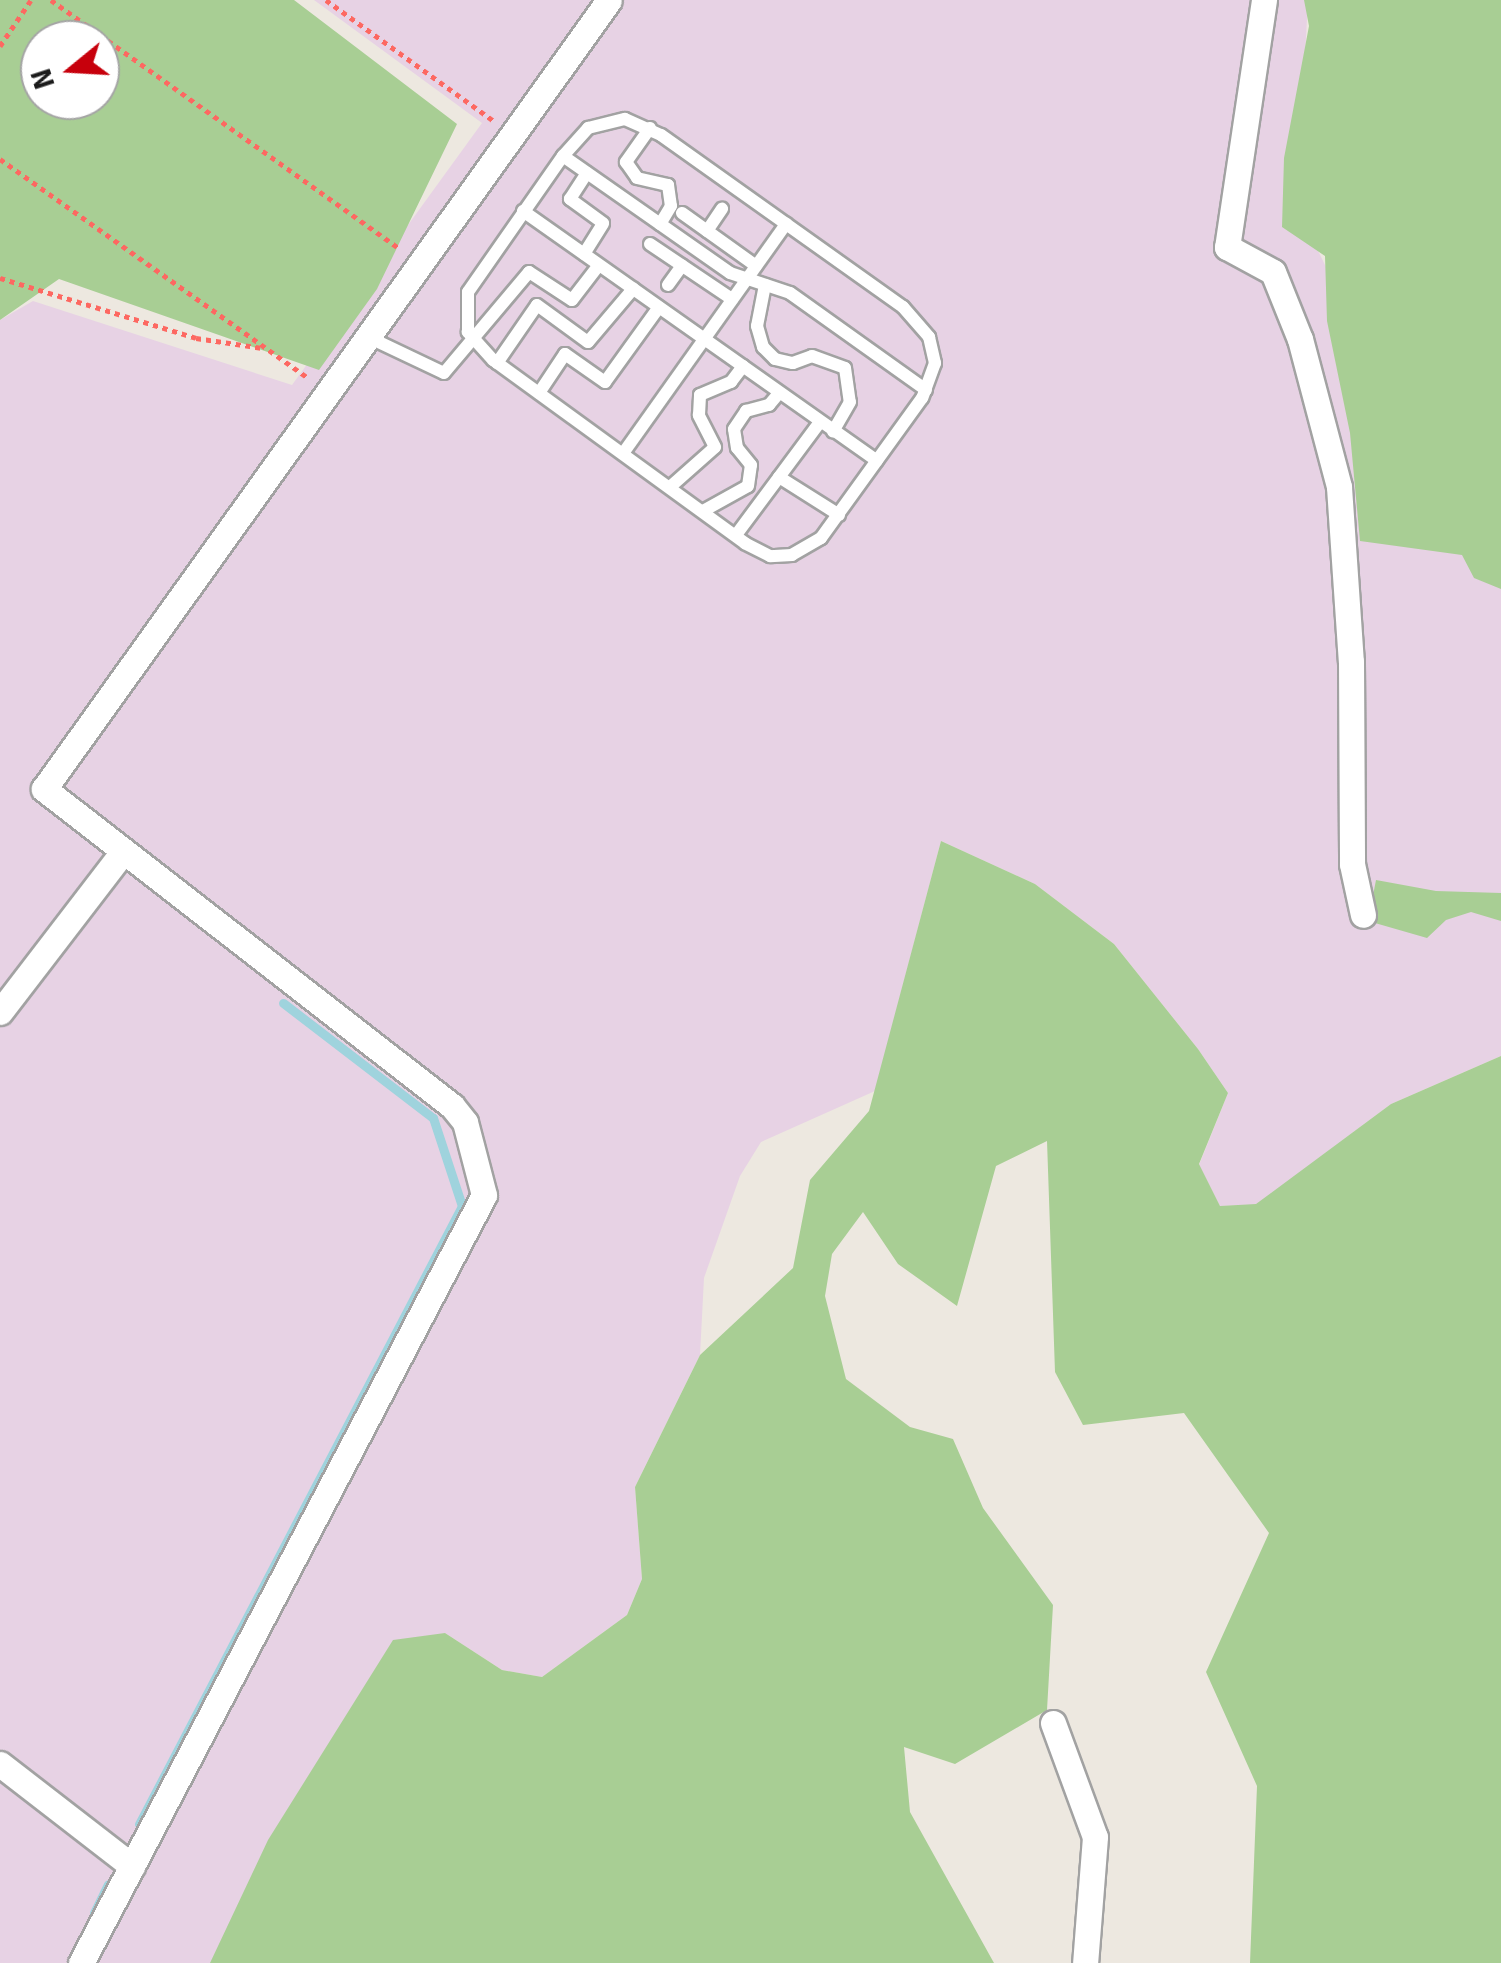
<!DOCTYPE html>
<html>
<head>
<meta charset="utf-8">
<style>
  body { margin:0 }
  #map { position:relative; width:1501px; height:1963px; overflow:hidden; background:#ede8e0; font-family:Signika,sans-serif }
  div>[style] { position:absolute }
  .industrial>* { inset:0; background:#e7d2e4 }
  .forest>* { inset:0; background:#a8ce94 }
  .stream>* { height:9px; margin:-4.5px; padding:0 4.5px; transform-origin:4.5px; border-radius:4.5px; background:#9fd3dd }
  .path>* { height:5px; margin-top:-2.5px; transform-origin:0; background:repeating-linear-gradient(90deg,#fd6861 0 5px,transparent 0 10px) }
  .roads { filter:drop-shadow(2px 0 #a2a2a2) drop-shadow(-2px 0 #a2a2a2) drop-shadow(0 2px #a2a2a2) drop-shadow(0 -2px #a2a2a2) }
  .lane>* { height:12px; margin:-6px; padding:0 6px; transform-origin:6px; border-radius:6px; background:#fff }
  .street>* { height:25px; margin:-12.5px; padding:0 12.5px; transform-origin:12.5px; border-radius:12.5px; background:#fff }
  span { translate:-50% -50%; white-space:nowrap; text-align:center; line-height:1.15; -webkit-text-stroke:8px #fff; paint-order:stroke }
  .north { position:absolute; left:20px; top:20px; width:100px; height:100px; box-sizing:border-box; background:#fff; border:2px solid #a4a4a4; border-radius:50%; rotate:252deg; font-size:28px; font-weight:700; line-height:40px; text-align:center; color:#1b1b1b }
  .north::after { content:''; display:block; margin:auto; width:35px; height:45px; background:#c7000c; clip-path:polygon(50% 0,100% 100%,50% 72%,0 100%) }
</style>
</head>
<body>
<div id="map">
  <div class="industrial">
    <i style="clip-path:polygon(314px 0,1308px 0,1297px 208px,1464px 548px,1501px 574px,1501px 1056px,1391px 1104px,1256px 1205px,1220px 1206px,1199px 1165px,1228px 1093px,1198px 1049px,1114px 944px,1035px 884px,941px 841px,875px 1091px,761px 1142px,740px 1176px,704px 1278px,700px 1355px,635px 1487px,642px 1579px,627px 1615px,542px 1677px,502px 1670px,445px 1633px,227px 1963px,0 1963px,0 320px,33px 301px,292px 385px,482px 123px)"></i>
  </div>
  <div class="forest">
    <i style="clip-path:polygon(evenodd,0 0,294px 0,457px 124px,377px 289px,319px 370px,59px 279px,0 320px,0 0,40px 40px,100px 40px,100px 100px,40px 100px,40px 40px)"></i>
    <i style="clip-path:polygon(1304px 0,1501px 0,1501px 589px,1474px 578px,1462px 555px,1360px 541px,1350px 433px,1327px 321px,1325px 256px,1282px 227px,1284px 158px,1309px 26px)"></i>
    <i style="clip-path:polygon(941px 841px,1035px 884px,1114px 944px,1198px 1049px,1228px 1093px,1199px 1164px,1220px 1206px,1256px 1204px,1391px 1104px,1501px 1056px,1501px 1963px,1250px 1963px,1257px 1786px,1206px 1672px,1269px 1533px,1184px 1413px,1083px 1425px,1055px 1372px,1047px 1141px,996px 1166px,957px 1306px,898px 1264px,863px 1212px,832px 1254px,825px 1296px,846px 1379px,910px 1427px,953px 1439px,983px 1508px,1053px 1605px,1047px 1710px,955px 1764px,904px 1747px,910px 1812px,994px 1963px,210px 1963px,268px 1840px,393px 1640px,445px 1633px,502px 1670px,542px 1677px,627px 1615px,642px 1579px,635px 1487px,700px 1355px,793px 1268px,810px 1180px,869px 1111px)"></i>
    <i style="clip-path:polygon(1376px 880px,1436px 891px,1501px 893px,1501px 921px,1471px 912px,1446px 920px,1427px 938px,1368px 921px)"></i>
  </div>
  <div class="stream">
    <i style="left:139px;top:1824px;width:697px;rotate:-62.41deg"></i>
    <i style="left:462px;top:1206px;width:93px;rotate:-108.2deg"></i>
    <i style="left:433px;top:1118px;width:189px;rotate:-142.5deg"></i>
    <i style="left:94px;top:1913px;width:32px;rotate:-64deg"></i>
  </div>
  <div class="path">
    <i style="left:51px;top:0;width:427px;rotate:35.5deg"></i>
    <i style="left:326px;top:0;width:207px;rotate:35.8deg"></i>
    <i style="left:0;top:46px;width:55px;rotate:-56deg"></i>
    <i style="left:0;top:159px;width:379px;rotate:35.4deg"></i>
    <i style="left:0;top:278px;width:205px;rotate:17deg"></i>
    <i style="left:196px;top:338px;width:67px;rotate:8.6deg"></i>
  </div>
  <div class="roads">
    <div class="lane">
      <i style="left:625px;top:119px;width:39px;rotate:24deg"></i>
      <i style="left:661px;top:135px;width:297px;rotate:35.4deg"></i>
      <i style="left:903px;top:307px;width:40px;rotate:49deg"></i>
      <i style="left:929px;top:337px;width:27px;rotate:77deg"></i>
      <i style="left:935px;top:363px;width:37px;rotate:110deg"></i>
      <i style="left:922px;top:398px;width:173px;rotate:125.8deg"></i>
      <i style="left:821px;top:538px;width:34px;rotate:150deg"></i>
      <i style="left:792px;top:555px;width:22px;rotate:177deg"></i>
      <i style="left:770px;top:556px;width:28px;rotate:-153deg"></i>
      <i style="left:745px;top:543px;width:311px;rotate:-144deg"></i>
      <i style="left:493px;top:360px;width:38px;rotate:-132deg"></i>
      <i style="left:468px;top:332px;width:40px;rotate:-90deg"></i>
      <i style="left:468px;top:292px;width:166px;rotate:-55.1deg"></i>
      <i style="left:563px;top:156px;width:38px;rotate:-48deg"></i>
      <i style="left:588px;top:128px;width:38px;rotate:-14deg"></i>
      <i style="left:650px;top:128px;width:42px;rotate:125.2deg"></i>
      <i style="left:626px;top:162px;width:19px;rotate:55deg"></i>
      <i style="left:637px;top:178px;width:32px;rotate:13deg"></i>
      <i style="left:668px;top:185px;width:21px;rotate:82deg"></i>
      <i style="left:671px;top:206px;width:21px;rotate:121deg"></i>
      <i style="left:563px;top:156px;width:204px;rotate:35deg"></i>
      <i style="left:730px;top:273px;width:63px;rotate:18.4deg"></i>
      <i style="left:790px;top:293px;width:167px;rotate:35.5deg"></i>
      <i style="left:523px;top:211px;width:433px;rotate:35.2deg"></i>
      <i style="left:682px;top:213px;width:91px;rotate:35.6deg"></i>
      <i style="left:707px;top:231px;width:27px;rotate:-56deg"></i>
      <i style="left:650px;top:244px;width:99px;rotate:33.9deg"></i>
      <i style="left:584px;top:254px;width:36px;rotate:-58deg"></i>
      <i style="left:603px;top:223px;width:41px;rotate:-144deg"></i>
      <i style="left:570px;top:199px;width:31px;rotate:-57deg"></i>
      <i style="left:668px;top:285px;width:24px;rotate:-54deg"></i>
      <i style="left:765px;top:285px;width:42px;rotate:101deg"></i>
      <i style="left:757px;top:326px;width:22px;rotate:74deg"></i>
      <i style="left:763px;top:347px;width:17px;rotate:45deg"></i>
      <i style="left:775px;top:359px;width:18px;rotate:13deg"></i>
      <i style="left:793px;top:363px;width:20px;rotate:-20deg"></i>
      <i style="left:812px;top:356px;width:35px;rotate:20deg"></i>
      <i style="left:845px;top:368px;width:34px;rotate:82deg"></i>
      <i style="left:850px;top:402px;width:34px;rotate:120deg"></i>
      <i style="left:366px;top:336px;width:86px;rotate:25.4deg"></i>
      <i style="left:444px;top:373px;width:132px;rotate:-49.9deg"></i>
      <i style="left:529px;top:272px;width:51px;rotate:33.1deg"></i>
      <i style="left:572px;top:300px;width:44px;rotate:-52.4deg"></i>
      <i style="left:497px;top:363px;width:70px;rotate:-55.4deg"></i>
      <i style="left:537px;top:305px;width:63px;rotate:36deg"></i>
      <i style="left:588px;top:342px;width:70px;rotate:-49.7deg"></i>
      <i style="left:539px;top:393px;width:47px;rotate:-56.3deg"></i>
      <i style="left:565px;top:354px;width:49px;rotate:35deg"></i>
      <i style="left:605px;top:382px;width:92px;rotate:-54.2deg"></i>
      <i style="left:624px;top:452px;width:280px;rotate:-54.6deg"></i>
      <i style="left:779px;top:477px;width:71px;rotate:32.3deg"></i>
      <i style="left:670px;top:487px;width:60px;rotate:-41.6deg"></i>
      <i style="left:715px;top:447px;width:36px;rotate:-117deg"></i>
      <i style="left:699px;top:415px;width:20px;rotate:-87deg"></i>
      <i style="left:700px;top:395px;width:34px;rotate:-23deg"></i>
      <i style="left:731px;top:382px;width:20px;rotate:-53deg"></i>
      <i style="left:703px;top:511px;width:51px;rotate:-29.1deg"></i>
      <i style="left:748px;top:486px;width:21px;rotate:-82deg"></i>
      <i style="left:751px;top:465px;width:22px;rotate:-129deg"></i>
      <i style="left:737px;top:448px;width:19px;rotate:-99deg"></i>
      <i style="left:734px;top:429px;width:22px;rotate:-56deg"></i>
      <i style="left:746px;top:411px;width:24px;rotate:-15deg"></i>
      <i style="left:769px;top:405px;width:16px;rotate:-50deg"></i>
      <i style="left:736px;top:535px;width:141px;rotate:-53.4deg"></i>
    </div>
    <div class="street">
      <i style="left:1264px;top:0;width:250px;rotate:98.5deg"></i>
      <i style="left:1227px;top:247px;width:52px;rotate:28.5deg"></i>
      <i style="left:1273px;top:272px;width:72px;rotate:68.1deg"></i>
      <i style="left:1300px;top:339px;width:153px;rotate:75.2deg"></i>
      <i style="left:1339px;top:487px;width:175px;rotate:86.1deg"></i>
      <i style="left:1351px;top:662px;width:202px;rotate:89.7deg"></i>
      <i style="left:1352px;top:864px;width:52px;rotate:77.8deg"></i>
      <i style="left:0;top:1012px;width:200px;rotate:-52.5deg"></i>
      <i style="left:1053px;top:1723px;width:121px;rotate:69.8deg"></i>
      <i style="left:1095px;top:1837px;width:126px;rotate:94.5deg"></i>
      <i style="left:0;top:1764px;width:167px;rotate:37.7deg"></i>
      <i style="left:81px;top:1963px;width:867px;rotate:-62.31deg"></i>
      <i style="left:484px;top:1195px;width:75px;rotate:-104.6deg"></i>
      <i style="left:465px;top:1122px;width:21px;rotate:-129deg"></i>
      <i style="left:452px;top:1106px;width:517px;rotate:-142.15deg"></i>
      <i style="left:44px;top:789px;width:970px;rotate:-54.39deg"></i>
    </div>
  </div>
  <div class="north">N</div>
</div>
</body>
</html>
